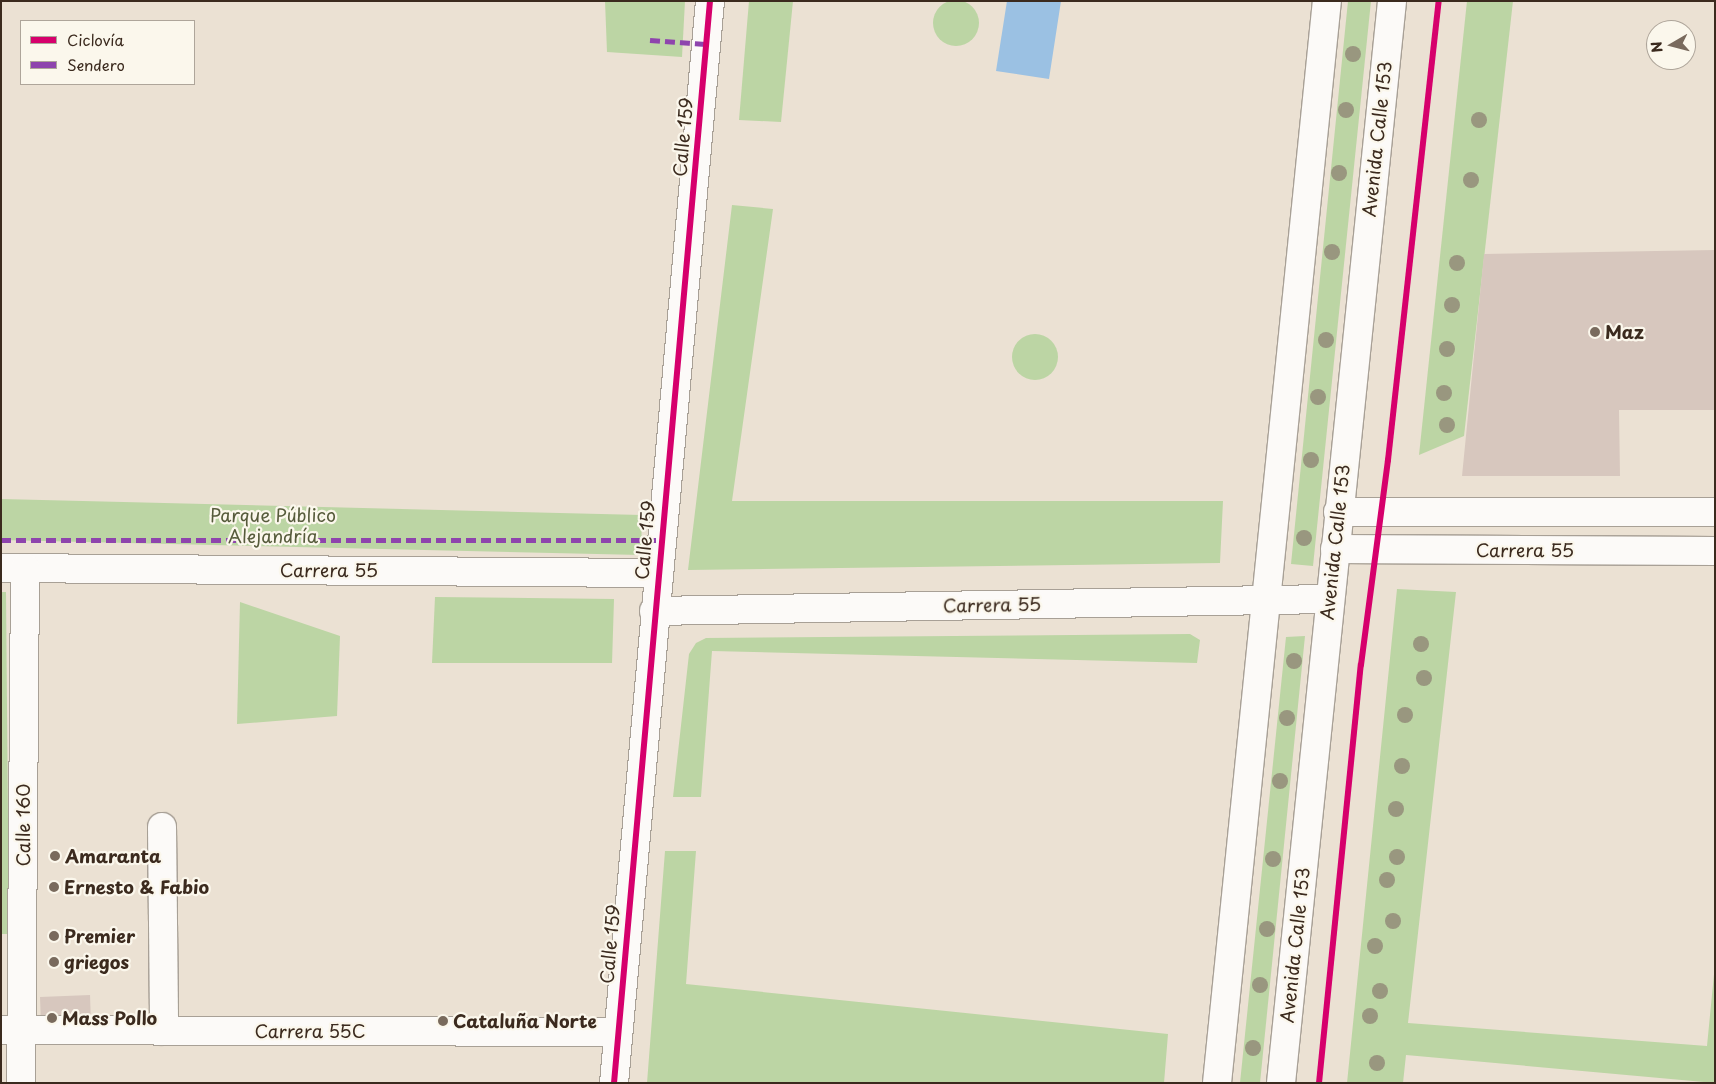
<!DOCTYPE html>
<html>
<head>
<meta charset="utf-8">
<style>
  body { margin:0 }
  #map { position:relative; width:1716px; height:1084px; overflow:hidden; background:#ebe1d3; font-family:"Playpen Sans",sans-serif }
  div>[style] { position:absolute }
  .green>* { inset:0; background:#bcd5a4 }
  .round { border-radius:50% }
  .water>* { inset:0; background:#9bc1e3 }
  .building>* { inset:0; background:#d7c7be }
  .roads { filter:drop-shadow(1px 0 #a8a096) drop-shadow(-1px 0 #a8a096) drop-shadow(0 1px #a8a096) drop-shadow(0 -1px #a8a096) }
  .minor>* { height:28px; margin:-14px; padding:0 14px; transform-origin:14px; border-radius:14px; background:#fcfaf8 }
  .tertiary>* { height:28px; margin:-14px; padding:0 14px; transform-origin:14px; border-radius:14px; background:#fcfaf8 }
  .primary>* { height:28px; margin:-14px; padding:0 14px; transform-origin:14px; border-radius:14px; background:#fcfaf8 }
  .quiet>* { height:5px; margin-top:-2.5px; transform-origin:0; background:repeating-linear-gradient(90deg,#8e44ad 0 10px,transparent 0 15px) }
  .cycleway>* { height:6px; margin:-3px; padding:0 3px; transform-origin:3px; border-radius:3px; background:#d6006c }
  .trees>* { width:16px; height:16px; margin:-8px; border-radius:50%; background:#99977f }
  .dots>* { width:14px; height:14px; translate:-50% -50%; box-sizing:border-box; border:2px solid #fbf7ec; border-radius:50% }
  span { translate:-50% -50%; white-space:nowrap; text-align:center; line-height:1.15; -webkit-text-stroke:4.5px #fbf7ec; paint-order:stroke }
  .street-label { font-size:18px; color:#3b2a1e }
  .poi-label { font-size:18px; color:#3b2a1e; font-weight:700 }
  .left { translate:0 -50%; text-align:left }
  .park-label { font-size:18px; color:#565b3b }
  .frame { position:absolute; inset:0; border:2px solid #3b2a1e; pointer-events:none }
  .legend { position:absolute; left:20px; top:20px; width:175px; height:65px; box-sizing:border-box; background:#fbf7ec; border:1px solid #aea59a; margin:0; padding:6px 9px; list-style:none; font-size:15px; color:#3b2a1e }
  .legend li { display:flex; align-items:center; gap:10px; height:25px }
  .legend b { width:25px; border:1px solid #aea59a }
  .north { position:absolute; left:1646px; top:20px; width:50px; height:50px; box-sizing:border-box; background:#fbf7ec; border:1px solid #aea59a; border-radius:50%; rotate:262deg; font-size:14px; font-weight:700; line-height:20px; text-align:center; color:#3b2a1e }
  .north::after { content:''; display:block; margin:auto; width:18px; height:22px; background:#796a5d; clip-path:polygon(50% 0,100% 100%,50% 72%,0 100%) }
</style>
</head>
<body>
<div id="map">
  <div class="green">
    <i class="round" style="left:933px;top:0;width:46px;height:46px"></i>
    <i style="clip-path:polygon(605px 1px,685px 1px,682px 57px,607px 52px)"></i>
    <i style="clip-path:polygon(749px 1px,793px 1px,781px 122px,739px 120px)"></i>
    <i style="clip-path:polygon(1348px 1px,1371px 1px,1313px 566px,1291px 564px)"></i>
    <i style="clip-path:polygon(1467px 1px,1513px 1px,1464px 436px,1419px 455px)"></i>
    <i style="clip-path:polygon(732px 205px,773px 209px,732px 501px,1223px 501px,1220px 563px,688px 570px)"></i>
    <i class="round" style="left:1012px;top:334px;width:46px;height:46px"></i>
    <i style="clip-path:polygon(1px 499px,642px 515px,641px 555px,1px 540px)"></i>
    <i style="clip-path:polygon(1397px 589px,1456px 592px,1408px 1023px,1707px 1046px,1715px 964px,1715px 1083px,1406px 1055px,1403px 1083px,1347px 1083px)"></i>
    <i style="clip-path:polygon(1px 592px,6px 592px,9px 934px,1px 934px)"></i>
    <i style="clip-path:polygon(435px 597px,614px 599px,612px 663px,432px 663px)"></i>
    <i style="clip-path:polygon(240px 602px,340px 636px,337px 716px,237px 724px)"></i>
    <i style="clip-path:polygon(1190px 634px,1200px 640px,1197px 663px,712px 651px,701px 797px,673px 797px,689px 654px,696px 643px,706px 638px)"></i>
    <i style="clip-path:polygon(1305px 636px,1260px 1083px,1240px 1083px,1286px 637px)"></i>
    <i style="clip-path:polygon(665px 851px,696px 851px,686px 984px,1168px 1034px,1164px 1083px,647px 1083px)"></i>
  </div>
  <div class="water">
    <i style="clip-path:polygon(1007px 1px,1061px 1px,1049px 79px,996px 71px)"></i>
  </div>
  <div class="building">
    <i style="clip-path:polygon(1715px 250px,1715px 410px,1619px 410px,1620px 476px,1462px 476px,1484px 254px)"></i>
    <i style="clip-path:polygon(90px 995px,91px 1024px,41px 1025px,40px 997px)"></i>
  </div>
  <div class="roads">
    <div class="minor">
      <i style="left:1px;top:568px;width:656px;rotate:0.44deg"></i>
      <i style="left:654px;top:611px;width:675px;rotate:-1.02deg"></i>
      <i style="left:162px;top:827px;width:204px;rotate:89.4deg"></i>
      <i style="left:1px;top:1030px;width:617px;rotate:0.19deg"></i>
      <i style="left:21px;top:1083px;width:515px;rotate:-89.55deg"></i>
      <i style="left:614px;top:1083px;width:1086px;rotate:-84.93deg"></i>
    </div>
    <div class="tertiary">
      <i style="left:1338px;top:512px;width:377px"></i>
      <i style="left:1335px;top:549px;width:380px;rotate:0.3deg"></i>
    </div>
    <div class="primary">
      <i style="left:1217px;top:1083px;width:1088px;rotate:-84.2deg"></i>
      <i style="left:1281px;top:1083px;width:1088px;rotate:-84.14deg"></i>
    </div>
  </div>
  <div class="quiet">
    <i style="left:650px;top:40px;width:56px;rotate:4.1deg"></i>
    <i style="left:1px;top:540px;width:659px"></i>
  </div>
  <div class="cycleway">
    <i style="left:614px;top:1083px;width:1086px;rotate:-84.93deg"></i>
    <i style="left:1319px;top:1083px;width:420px;rotate:-84.3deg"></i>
    <i style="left:1361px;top:665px;width:207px;rotate:-82.5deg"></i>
    <i style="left:1388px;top:460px;width:462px;rotate:-83.7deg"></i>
  </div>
  <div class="trees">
    <i style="left:1353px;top:54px"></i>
    <i style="left:1346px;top:110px"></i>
    <i style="left:1479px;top:120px"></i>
    <i style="left:1339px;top:173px"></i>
    <i style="left:1471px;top:180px"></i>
    <i style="left:1332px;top:252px"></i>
    <i style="left:1457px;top:263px"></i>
    <i style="left:1452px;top:305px"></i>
    <i style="left:1326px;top:340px"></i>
    <i style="left:1447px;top:349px"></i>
    <i style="left:1444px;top:393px"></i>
    <i style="left:1318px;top:397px"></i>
    <i style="left:1447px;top:425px"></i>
    <i style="left:1311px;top:460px"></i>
    <i style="left:1304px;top:538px"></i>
    <i style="left:1421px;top:644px"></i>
    <i style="left:1294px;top:661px"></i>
    <i style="left:1424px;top:678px"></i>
    <i style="left:1405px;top:715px"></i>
    <i style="left:1287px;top:718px"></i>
    <i style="left:1402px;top:766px"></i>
    <i style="left:1280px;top:781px"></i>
    <i style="left:1396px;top:809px"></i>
    <i style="left:1397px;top:857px"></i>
    <i style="left:1273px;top:859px"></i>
    <i style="left:1387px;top:880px"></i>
    <i style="left:1393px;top:921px"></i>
    <i style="left:1267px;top:929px"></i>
    <i style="left:1375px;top:946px"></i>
    <i style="left:1260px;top:985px"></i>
    <i style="left:1380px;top:991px"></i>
    <i style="left:1370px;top:1016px"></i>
    <i style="left:1253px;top:1048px"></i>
    <i style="left:1377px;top:1063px"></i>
  </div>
  <div class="dots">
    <i style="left:1595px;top:332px;background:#796a5d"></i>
    <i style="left:55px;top:856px;background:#796a5d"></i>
    <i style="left:54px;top:887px;background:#796a5d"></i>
    <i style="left:54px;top:936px;background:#796a5d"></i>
    <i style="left:54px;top:962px;background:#796a5d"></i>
    <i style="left:52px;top:1018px;background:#796a5d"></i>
    <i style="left:443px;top:1021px;background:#796a5d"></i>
  </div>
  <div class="street-label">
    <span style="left:683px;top:137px;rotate:-85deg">Calle 159</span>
    <span style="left:1377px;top:139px;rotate:-84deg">Avenida Calle 153</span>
    <span style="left:645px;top:540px;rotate:-85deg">Calle 159</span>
    <span style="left:1335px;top:542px;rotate:-84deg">Avenida Calle 153</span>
    <span style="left:1525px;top:550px">Carrera 55</span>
    <span style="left:329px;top:570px">Carrera 55</span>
    <span style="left:992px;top:605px;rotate:-1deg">Carrera 55</span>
    <span style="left:23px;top:825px;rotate:-90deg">Calle 160</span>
    <span style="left:610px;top:944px;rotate:-85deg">Calle 159</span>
    <span style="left:1295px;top:945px;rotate:-84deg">Avenida Calle 153</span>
    <span style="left:310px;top:1031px">Carrera 55C</span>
  </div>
  <div class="poi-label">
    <span class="left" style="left:1605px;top:332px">Maz</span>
    <span class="left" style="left:65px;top:856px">Amaranta</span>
    <span class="left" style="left:64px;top:887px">Ernesto &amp; Fabio</span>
    <span class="left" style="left:64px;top:936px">Premier</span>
    <span class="left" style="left:64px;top:962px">griegos</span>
    <span class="left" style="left:62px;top:1018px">Mass Pollo</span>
    <span class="left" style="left:453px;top:1021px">Cataluña Norte</span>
  </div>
  <div class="park-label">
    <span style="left:273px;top:526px">Parque Público<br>Alejandría</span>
  </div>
  <div class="frame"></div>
  <ul class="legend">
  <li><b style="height:6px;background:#d6006c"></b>Ciclovía</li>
  <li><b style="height:6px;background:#8e44ad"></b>Sendero</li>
  </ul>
  <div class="north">N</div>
</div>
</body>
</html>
